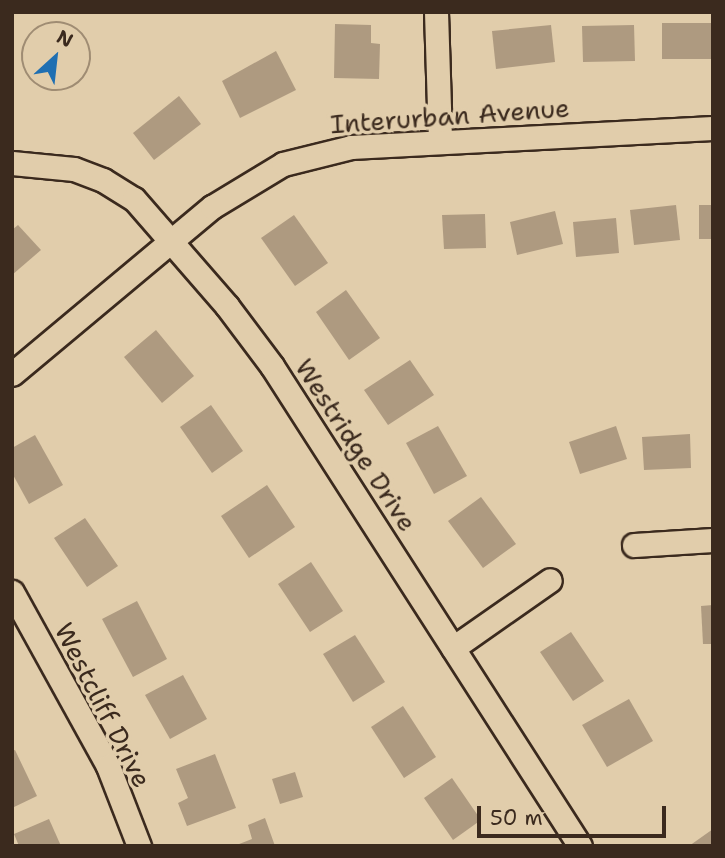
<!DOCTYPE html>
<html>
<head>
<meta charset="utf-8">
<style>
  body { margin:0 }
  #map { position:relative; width:725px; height:858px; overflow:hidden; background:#e1cdab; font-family:"Shantell Sans",sans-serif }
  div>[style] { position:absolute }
  .building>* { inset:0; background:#ae9a80 }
  .roads { filter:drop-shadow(2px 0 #3b2a1e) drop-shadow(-2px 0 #3b2a1e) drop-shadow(0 2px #3b2a1e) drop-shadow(0 -2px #3b2a1e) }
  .street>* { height:23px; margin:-11.5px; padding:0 11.5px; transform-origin:11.5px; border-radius:11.5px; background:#e1cdab }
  span { translate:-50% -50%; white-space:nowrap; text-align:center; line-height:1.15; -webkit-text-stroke:7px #e1cdab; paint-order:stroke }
  .street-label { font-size:26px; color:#3b2a1e }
  .frame { position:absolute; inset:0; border:14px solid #3b2a1e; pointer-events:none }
  .north { position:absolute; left:21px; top:21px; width:70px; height:70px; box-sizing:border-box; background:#e1cdab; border:2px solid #9f8c73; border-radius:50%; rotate:27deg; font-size:19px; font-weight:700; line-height:28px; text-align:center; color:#3b2a1e }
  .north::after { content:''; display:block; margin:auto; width:24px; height:32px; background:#1f6fb2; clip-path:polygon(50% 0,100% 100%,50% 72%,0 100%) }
  .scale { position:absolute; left:477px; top:806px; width:189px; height:32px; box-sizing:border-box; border:4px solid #3b2a1e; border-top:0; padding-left:9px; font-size:21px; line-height:24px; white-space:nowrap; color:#3b2a1e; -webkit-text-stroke:5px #e1cdab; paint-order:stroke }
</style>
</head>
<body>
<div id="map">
  <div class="building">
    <i style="clip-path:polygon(662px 23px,713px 23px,713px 59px,662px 59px)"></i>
    <i style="clip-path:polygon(335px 24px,371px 25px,371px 43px,380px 44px,379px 79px,334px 78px)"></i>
    <i style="clip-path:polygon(551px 25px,555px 62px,496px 69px,492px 31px)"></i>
    <i style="clip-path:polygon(634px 25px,635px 61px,583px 62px,582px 26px)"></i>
    <i style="clip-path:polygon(276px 51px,296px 90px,240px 118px,222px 81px)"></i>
    <i style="clip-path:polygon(179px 96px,201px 124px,154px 160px,133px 133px)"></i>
    <i style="clip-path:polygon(676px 205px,680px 240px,634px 245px,630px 210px)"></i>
    <i style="clip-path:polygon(699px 205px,713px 205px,713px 239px,699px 239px)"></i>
    <i style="clip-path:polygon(555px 211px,563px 244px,517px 255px,510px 222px)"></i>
    <i style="clip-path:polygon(485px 214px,486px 248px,444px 249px,442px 215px)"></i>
    <i style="clip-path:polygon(294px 215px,328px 263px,295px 286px,261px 238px)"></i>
    <i style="clip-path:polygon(616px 218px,619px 253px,576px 257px,573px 222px)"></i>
    <i style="clip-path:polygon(18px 225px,41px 250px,12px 275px,12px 230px)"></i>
    <i style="clip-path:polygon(346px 290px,380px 338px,349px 360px,316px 312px)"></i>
    <i style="clip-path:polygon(156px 330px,194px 376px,162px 403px,124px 357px)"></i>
    <i style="clip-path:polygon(410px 360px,434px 395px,388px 425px,364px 390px)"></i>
    <i style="clip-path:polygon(211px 405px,243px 451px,212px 473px,180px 427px)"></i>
    <i style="clip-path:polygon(438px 426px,467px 476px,434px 494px,406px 443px)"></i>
    <i style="clip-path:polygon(616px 426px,627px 459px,580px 474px,569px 442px)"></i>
    <i style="clip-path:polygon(690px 434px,691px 468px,644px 470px,642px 437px)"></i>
    <i style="clip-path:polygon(35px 435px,63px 485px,29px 504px,12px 473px,12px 448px)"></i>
    <i style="clip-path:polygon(267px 485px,295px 527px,249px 558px,221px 516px)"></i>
    <i style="clip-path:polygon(481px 497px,516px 544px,483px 568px,448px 521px)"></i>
    <i style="clip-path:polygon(85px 518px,118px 566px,87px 587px,54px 538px)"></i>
    <i style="clip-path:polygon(311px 562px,343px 611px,310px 632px,278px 584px)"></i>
    <i style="clip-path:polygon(137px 601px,167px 659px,133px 677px,102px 619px)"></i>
    <i style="clip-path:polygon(713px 605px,713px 644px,703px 644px,701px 606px)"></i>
    <i style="clip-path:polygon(571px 632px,604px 681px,573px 701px,540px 652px)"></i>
    <i style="clip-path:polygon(355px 635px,385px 682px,353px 702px,323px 654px)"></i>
    <i style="clip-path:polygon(183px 675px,207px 719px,170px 739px,145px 695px)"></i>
    <i style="clip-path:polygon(629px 699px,653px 741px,607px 767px,582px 725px)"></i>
    <i style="clip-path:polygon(403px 706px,436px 757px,404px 778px,371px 727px)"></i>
    <i style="clip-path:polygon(15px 750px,37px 796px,12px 808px,12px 751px)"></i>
    <i style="clip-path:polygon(215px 754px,236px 808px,187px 826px,178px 803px,188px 798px,176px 769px)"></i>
    <i style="clip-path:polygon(295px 772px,303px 797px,280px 804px,272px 779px)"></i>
    <i style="clip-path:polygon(452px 778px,481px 820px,453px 840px,424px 798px)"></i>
    <i style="clip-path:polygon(265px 818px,275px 846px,234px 846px,252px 839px,248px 825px)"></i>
    <i style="clip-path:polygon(49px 819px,61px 846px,19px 846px,14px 834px)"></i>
    <i style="clip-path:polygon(713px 829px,713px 846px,689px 846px)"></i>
  </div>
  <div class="roads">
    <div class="street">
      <i style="left:436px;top:12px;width:130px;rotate:88.2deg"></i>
      <i style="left:12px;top:163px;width:62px;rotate:5.5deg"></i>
      <i style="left:74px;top:169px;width:31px;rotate:21deg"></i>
      <i style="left:103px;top:180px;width:36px;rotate:32deg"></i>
      <i style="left:134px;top:199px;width:142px;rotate:49deg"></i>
      <i style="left:227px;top:306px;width:75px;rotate:53.1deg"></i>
      <i style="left:272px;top:366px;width:570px;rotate:57.31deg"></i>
      <i style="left:12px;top:374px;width:261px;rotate:-39.9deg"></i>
      <i style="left:212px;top:207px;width:83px;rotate:-31.2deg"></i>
      <i style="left:283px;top:164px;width:70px;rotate:-14deg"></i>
      <i style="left:351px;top:147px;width:362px;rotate:-3deg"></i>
      <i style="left:634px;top:545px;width:79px;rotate:-3.6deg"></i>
      <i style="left:12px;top:592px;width:199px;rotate:61.1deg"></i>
      <i style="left:108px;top:766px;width:86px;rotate:68.8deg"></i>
      <i style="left:453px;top:648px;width:118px;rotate:-35deg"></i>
    </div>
  </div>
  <div class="street-label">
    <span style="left:450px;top:116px;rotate:-4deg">Interurban Avenue</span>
    <span style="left:356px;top:445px;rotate:57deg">Westridge Drive</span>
    <span style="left:103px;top:705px;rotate:63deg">Westcliff Drive</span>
  </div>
  <div class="frame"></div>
  <div class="north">N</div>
  <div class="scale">50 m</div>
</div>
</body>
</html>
